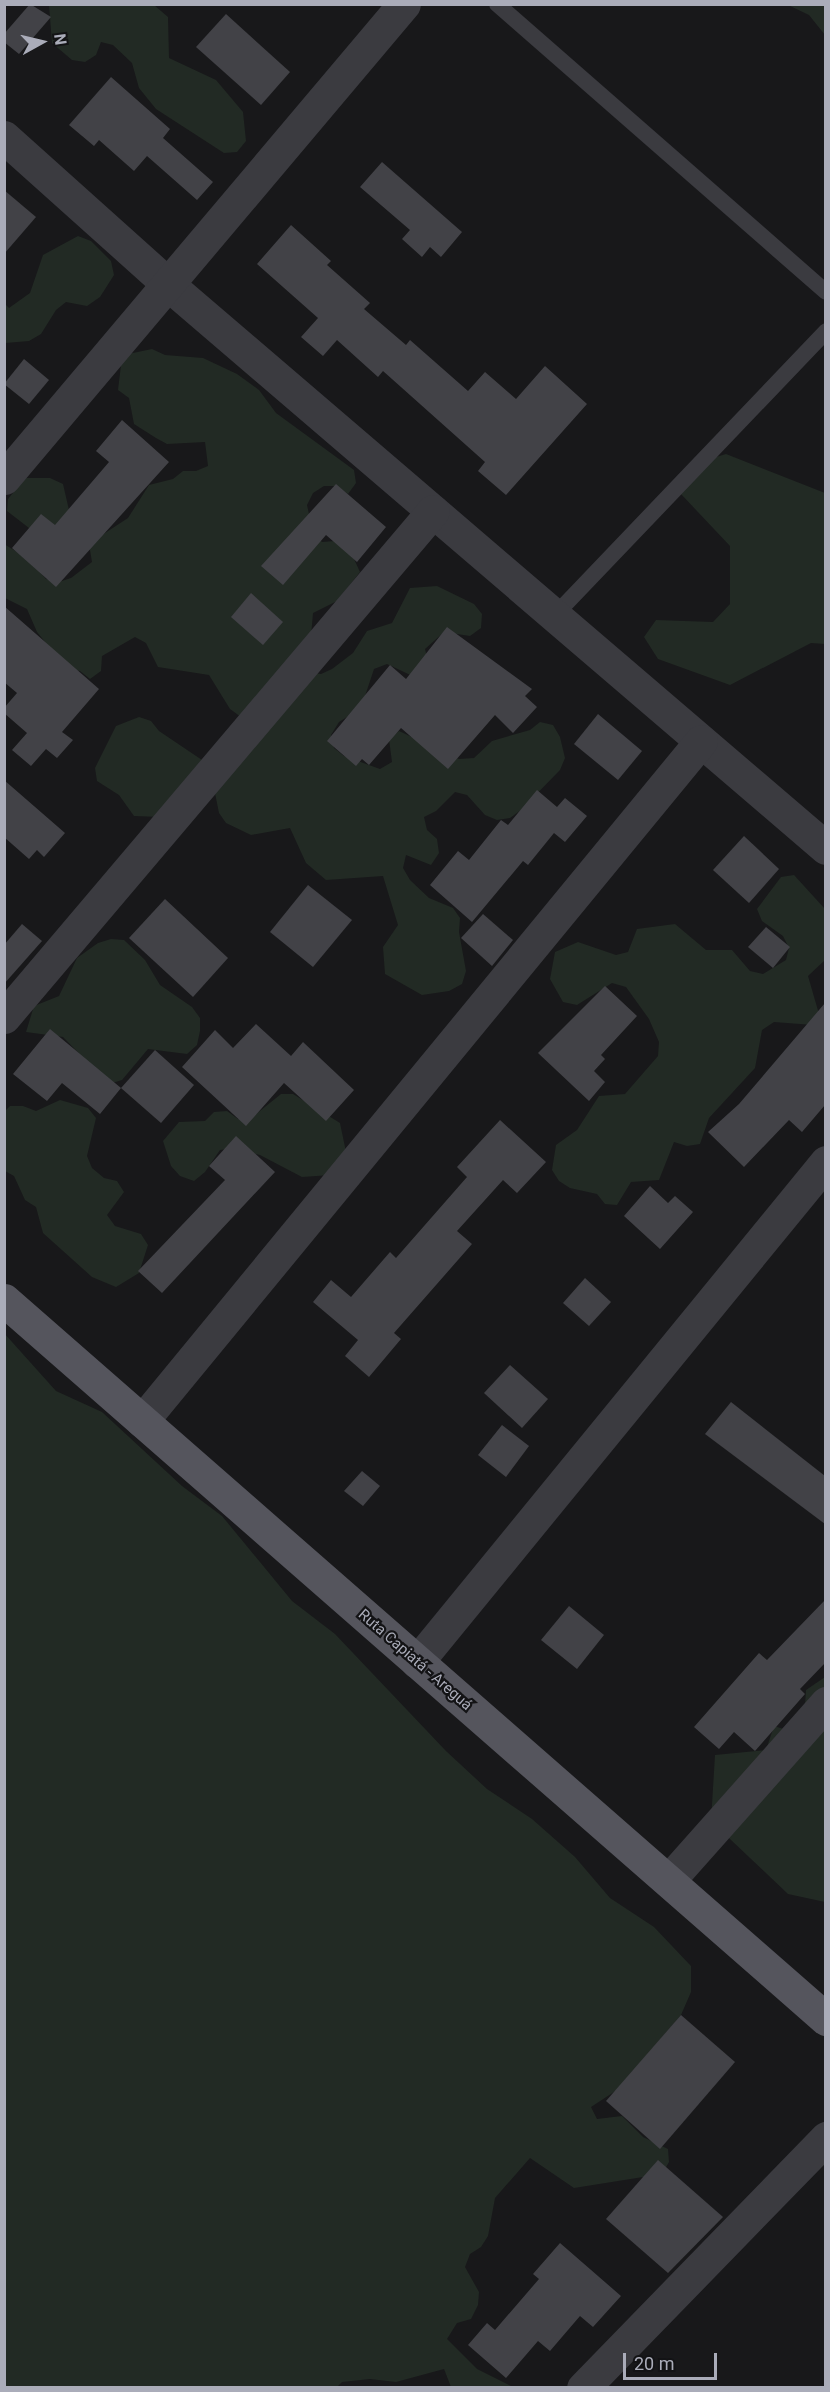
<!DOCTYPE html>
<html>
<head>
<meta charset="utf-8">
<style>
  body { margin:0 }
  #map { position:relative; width:830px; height:2392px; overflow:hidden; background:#18181a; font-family:Roboto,sans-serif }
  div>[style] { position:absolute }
  .green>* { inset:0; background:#222a24 }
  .building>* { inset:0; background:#424247 }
  .service>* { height:16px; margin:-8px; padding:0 8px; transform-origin:8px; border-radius:8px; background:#3b3b40 }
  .minor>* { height:33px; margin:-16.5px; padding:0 16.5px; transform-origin:16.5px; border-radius:16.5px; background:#3b3b40 }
  .primary>* { height:33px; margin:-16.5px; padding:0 16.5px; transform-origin:16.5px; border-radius:16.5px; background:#55555d }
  span { translate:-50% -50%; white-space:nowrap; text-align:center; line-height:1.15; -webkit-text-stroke:4.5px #131315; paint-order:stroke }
  .street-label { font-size:15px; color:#aaacb9 }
  .frame { position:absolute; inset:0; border:6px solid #aaacb9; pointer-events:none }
  .north { position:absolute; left:12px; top:12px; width:60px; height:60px; -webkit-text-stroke:4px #131315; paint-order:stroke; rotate:82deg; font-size:16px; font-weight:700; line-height:24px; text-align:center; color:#aaacb9 }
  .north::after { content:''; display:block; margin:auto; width:21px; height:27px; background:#aaacb9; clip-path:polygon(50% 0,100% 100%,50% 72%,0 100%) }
  .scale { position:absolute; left:623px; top:2353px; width:94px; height:27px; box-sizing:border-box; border:3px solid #aaacb9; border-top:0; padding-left:8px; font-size:18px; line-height:21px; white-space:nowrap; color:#aaacb9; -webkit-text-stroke:4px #131315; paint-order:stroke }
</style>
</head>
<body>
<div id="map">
  <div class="green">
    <i style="clip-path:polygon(49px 5px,154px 5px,168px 17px,169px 58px,216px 80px,243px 112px,246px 141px,237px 152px,224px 153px,156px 109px,139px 88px,132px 63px,113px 45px,101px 42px,96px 55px,85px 62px,72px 60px,52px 43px)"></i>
    <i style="clip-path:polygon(788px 5px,825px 5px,825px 35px,809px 15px)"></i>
    <i style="clip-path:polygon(78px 236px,91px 241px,111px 261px,114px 275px,100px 297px,87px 306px,66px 302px,56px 310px,41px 334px,29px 341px,5px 343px,5px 304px,9px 308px,30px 293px,43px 255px)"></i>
    <i style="clip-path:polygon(152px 349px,165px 355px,203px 358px,237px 374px,259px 390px,276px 413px,354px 470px,356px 483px,348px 494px,337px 486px,324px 486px,313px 493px,307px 505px,313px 532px,322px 542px,335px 541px,354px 559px,360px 572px,337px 601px,313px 613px,308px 672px,321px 674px,332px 669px,353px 653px,367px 631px,392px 623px,410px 588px,437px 586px,474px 604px,482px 614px,481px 628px,470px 636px,444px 632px,425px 649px,428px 661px,421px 680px,387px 664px,374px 669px,361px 708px,339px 722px,331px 735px,334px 748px,344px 756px,380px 769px,392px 762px,389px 739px,399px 731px,459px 759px,474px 758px,492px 741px,530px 730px,540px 722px,553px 725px,560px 737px,565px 758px,560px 770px,521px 810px,510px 818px,497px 820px,485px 815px,467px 795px,455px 792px,436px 811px,424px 817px,427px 830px,437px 839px,439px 853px,431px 865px,406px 855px,403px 868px,410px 880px,429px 898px,453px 908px,460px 918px,459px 932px,466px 971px,462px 984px,449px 991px,422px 995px,385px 974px,383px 947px,398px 925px,383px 876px,326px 880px,306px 863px,290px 828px,251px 835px,226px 823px,219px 813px,214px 788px,161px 817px,134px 816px,119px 795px,97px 781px,95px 768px,116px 726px,139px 717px,151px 721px,159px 731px,205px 762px,241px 717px,230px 709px,209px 675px,158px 667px,146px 643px,135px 637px,102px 656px,101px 671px,90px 679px,80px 671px,67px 669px,37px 632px,27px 609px,5px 598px,4px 544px,27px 558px,46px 579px,59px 582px,71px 578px,92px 562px,90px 550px,78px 542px,29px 528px,7px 511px,8px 499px,25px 478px,50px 478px,63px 484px,69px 510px,102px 535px,128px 518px,149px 485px,173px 479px,183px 471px,196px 471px,208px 466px,205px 442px,167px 444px,156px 438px,134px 424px,129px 398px,118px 390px,121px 365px,128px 354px)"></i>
    <i style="clip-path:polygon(726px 454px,825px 493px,825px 644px,811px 643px,730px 685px,658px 659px,644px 637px,656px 620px,713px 622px,730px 604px,730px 546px,680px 493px,690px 465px)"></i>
    <i style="clip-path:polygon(794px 875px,825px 909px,825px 960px,808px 976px,819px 1014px,813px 1025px,774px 1022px,762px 1030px,755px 1068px,709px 1118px,700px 1144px,687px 1146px,674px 1142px,659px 1180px,631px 1182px,617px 1205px,605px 1204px,597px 1194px,570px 1188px,559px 1181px,552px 1170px,556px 1145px,577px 1130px,599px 1096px,625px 1094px,658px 1056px,659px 1042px,649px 1019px,626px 987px,612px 983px,577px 1005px,563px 1002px,550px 979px,555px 952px,578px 942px,616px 955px,628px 952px,637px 929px,675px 924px,706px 950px,732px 950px,750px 971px,763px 974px,786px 960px,789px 948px,783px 936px,762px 921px,757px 909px,781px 877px)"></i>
    <i style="clip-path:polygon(111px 939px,124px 940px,145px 960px,160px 985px,192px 1007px,200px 1018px,200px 1031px,197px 1045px,187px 1054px,148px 1049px,122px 1080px,109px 1084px,63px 1037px,26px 1032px,34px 1006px,59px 996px,77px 958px,98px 943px)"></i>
    <i style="clip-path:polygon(281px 1094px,293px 1094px,340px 1123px,346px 1152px,331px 1175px,302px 1177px,260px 1155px,234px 1148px,220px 1150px,205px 1172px,194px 1181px,180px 1176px,171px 1166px,163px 1141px,179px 1122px,205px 1121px,214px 1112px,227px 1111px,238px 1119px,250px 1119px)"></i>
    <i style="clip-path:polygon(60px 1100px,88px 1108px,96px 1118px,87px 1156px,92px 1168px,104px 1178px,117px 1181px,124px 1192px,107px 1215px,115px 1226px,141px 1234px,148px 1245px,139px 1273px,116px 1287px,92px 1277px,43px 1233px,36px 1207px,25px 1200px,14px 1176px,5px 1171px,5px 1111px,10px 1106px,23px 1106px,36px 1111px)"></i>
    <i style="clip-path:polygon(4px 1333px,56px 1391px,102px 1412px,182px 1486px,222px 1516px,292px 1601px,335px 1634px,446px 1751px,487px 1789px,532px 1819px,575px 1857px,610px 1898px,654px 1927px,691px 1966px,691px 1992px,681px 2015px,617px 2090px,591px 2107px,597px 2119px,622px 2116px,643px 2137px,668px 2149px,669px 2162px,662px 2174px,574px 2188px,530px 2158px,495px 2198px,488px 2236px,481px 2247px,470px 2254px,465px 2267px,479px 2292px,478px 2305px,471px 2319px,457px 2323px,447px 2339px,477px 2369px,513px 2387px,451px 2387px,444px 2369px,396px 2382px,370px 2379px,342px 2382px,336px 2388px,5px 2387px)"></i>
    <i style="clip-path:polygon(825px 1677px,826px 1678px,825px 1902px,788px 1894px,711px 1821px,715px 1755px,766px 1750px,774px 1726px,803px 1735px,806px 1690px)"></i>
  </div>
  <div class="building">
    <i style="clip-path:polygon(30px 4px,51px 17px,19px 54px,4px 42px,4px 34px)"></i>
    <i style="clip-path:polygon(226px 14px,290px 72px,261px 105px,196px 47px)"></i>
    <i style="clip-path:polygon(111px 77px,170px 129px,163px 138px,213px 182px,197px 200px,147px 156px,134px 171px,99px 140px,94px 146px,69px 125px)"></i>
    <i style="clip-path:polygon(382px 162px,462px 232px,441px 257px,430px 247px,422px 257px,402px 239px,410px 230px,360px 187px)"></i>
    <i style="clip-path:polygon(4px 190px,36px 217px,4px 254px)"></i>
    <i style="clip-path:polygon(291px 225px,331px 261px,327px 265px,370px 303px,364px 309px,406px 345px,410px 340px,468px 391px,485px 372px,516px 399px,545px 366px,587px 404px,506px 495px,478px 471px,485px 462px,383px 371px,378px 377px,337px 340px,323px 356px,301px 337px,318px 318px,257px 264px)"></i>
    <i style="clip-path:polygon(24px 359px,49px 380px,29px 404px,4px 384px)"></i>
    <i style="clip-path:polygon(122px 420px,169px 462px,56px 587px,12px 548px,41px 514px,55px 525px,109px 462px,96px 451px)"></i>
    <i style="clip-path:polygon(336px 484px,386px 527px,357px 562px,326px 535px,283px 585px,261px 566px)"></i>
    <i style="clip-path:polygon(251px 593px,283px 622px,263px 645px,231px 617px)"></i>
    <i style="clip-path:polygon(4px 606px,99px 689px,62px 732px,73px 740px,57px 758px,46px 749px,31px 766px,12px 750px,27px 733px,4px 713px,4px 708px,17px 693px,4px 682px)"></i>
    <i style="clip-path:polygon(447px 627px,532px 689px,525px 696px,537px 707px,513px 733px,495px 715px,448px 769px,401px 728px,369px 765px,362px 759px,356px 766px,327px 741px,390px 665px,406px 679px)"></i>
    <i style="clip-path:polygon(598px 714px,642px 751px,618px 780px,574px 744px)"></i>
    <i style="clip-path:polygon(4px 780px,65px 833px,44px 857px,37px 850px,29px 859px,4px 837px)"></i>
    <i style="clip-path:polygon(537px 790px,557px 807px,565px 798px,587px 816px,565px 842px,554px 833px,528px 865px,523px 861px,472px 922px,430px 885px,458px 851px,469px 860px,501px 820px,508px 825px)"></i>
    <i style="clip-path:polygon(744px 836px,779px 869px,749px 903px,713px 870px)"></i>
    <i style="clip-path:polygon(308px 885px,352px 920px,313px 967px,270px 932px)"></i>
    <i style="clip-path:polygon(165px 899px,228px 958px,193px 997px,129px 938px)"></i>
    <i style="clip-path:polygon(483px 914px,513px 940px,492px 966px,461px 938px)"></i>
    <i style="clip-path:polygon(22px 924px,42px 941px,4px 984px,4px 945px)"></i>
    <i style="clip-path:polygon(766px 927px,790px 947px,773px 968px,748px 947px)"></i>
    <i style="clip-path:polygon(605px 986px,637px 1016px,601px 1055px,605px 1059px,594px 1071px,605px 1082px,589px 1101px,538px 1053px)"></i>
    <i style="clip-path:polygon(825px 1003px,825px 1105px,802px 1132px,789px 1120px,744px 1167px,708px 1132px,739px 1104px)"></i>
    <i style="clip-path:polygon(256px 1024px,291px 1056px,303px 1042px,354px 1090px,326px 1121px,284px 1083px,246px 1126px,182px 1067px,215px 1030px,233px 1048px)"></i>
    <i style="clip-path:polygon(50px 1029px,121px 1088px,100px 1114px,62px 1083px,47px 1101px,13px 1074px)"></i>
    <i style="clip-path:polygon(155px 1050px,194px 1085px,161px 1123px,121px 1088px)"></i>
    <i style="clip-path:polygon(500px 1120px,546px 1162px,517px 1193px,503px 1180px,457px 1231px,472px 1244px,394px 1333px,401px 1339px,369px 1377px,345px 1356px,358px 1340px,313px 1302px,331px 1280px,351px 1297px,390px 1252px,396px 1258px,467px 1177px,457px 1167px)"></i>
    <i style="clip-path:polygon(236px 1136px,275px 1172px,162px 1293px,138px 1271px,225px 1180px,209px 1166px)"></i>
    <i style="clip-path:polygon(650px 1186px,668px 1203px,675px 1196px,693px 1212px,660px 1249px,624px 1216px)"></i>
    <i style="clip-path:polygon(585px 1278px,611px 1302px,589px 1326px,563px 1303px)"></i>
    <i style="clip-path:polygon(510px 1365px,548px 1399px,522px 1428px,484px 1393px)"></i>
    <i style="clip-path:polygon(731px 1402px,825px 1476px,825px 1524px,705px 1434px)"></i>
    <i style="clip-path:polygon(502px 1425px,529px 1446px,506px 1477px,478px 1455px)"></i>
    <i style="clip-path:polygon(362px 1471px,380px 1486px,363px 1506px,344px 1491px)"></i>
    <i style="clip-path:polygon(825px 1600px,825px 1663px,800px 1689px,805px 1694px,755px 1751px,734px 1732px,719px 1749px,694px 1727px,759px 1653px,767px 1660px)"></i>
    <i style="clip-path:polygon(569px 1606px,604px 1635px,577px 1669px,541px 1640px)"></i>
    <i style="clip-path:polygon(681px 2015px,735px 2062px,660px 2149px,606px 2101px)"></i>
    <i style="clip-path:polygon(658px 2160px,723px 2217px,668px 2273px,606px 2219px)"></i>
    <i style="clip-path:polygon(560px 2243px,621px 2296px,593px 2327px,580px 2316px,550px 2351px,538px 2341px,506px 2378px,468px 2345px,487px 2323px,495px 2330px,539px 2279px,533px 2274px)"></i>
  </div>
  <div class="service">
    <i style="left:497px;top:4px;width:437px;rotate:41.2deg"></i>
    <i style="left:555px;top:615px;width:393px;rotate:-46.3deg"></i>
  </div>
  <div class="minor">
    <i style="left:4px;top:137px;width:223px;rotate:41.9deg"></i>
    <i style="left:170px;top:286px;width:864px;rotate:40.59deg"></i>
    <i style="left:4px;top:478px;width:620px;rotate:-49.84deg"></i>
    <i style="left:4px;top:1017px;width:663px;rotate:-49.71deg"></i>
    <i style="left:142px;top:1421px;width:880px;rotate:-50.58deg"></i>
    <i style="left:417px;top:1662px;width:646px;rotate:-50.72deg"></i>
    <i style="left:669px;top:1880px;width:237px;rotate:-48.4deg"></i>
    <i style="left:583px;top:2388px;width:349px;rotate:-45.8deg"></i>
  </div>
  <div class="primary">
    <i style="left:4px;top:1300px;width:1092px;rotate:41.18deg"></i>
  </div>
  <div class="street-label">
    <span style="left:415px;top:1660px;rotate:41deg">Ruta Capiatá - Areguá</span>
  </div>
  <div class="frame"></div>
  <div class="north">N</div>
  <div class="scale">20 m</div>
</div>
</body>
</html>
